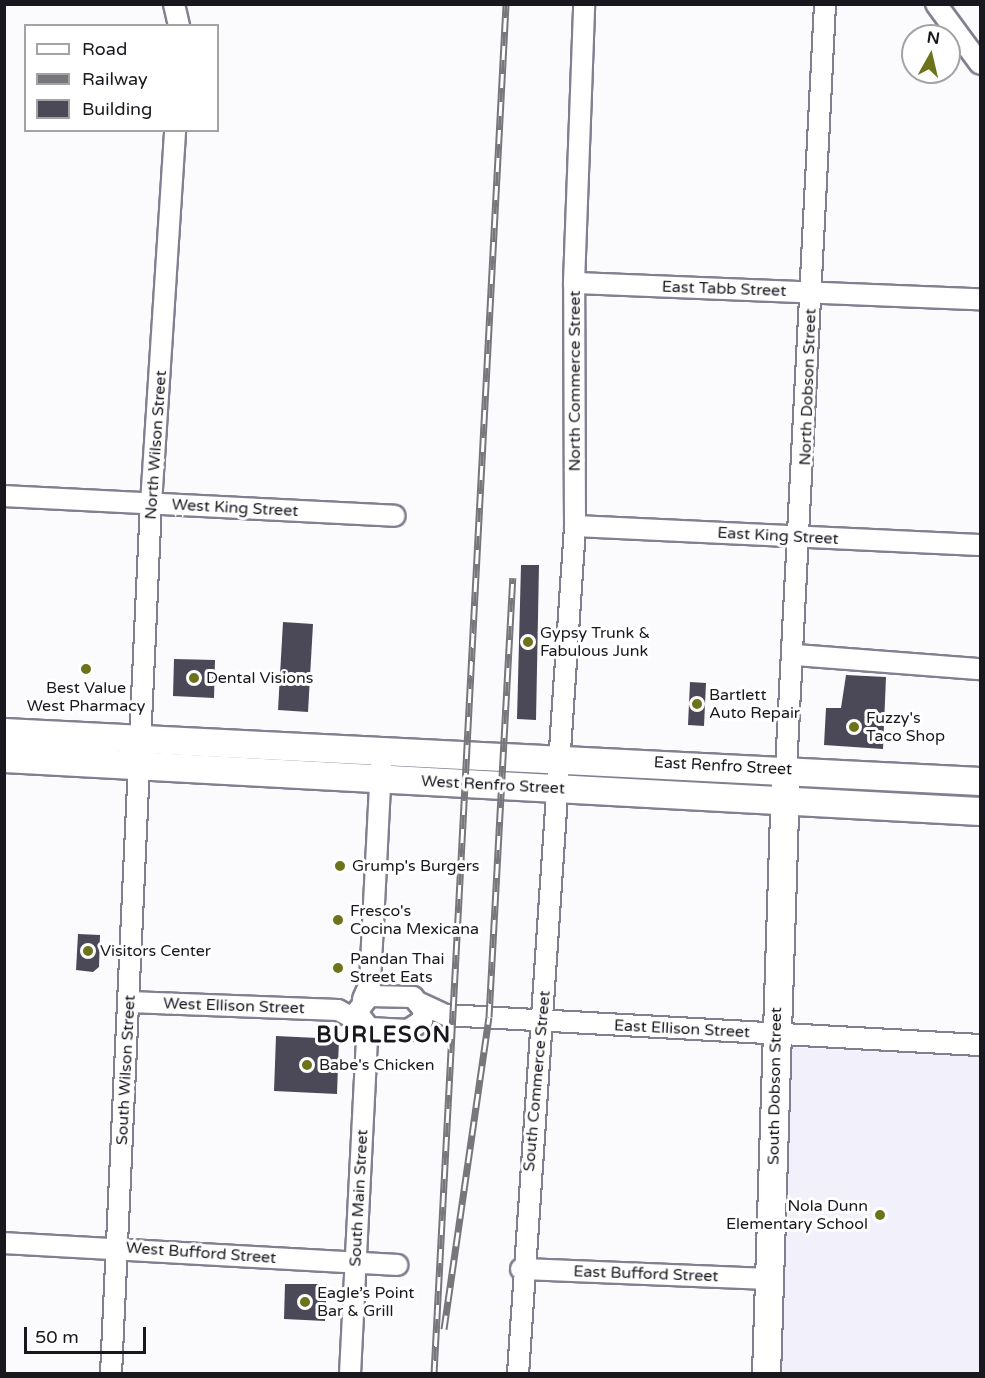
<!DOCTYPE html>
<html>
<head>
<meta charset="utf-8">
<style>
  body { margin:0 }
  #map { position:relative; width:985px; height:1378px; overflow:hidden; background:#fbfbfe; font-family:"Varela Round",sans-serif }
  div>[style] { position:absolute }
  .built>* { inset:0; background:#f2f0fb }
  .building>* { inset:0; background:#4b4958 }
  .roads { filter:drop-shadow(2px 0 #827f90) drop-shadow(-2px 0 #827f90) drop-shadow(0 2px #827f90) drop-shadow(0 -2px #827f90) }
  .street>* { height:20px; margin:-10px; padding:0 10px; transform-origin:10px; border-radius:10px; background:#fff }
  .secondary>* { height:27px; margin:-13.5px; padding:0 13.5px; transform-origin:13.5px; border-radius:13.5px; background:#fff }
  .rail>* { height:7px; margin-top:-3.5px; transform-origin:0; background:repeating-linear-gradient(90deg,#fff 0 14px,#77767b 0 28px); box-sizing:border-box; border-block:2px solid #77767b }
  .dots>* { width:16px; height:16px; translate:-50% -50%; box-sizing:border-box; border:3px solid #fff; border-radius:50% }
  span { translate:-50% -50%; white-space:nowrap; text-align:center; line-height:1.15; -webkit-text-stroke:6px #fff; paint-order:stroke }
  .street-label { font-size:16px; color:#19181e }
  .poi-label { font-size:16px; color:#19181e }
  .left { translate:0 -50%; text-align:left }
  .right { translate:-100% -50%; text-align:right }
  .district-label { font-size:22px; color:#19181e; font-weight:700; letter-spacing:1.5px }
  .frame { position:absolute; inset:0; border:6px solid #19181e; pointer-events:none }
  .legend { position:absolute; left:24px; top:24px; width:195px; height:108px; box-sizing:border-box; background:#fff; border:2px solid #a3a3a5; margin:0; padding:8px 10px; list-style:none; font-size:18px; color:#19181e }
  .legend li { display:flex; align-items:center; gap:12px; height:30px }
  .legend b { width:30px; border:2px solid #a3a3a5 }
  .north { position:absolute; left:901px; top:24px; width:60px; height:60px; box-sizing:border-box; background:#fff; border:2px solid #a3a3a5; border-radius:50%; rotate:8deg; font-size:16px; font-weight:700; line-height:24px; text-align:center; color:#19181e }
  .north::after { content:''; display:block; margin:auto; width:21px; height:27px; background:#6d731b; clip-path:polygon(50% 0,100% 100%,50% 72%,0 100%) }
  .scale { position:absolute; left:24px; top:1327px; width:122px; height:27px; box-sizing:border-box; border:3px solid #19181e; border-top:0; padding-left:8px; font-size:18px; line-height:21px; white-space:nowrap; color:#19181e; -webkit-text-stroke:4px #fff; paint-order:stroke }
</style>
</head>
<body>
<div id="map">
  <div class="built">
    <i style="clip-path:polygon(787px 1047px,980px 1057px,980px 1373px,772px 1374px)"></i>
  </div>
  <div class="building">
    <i style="clip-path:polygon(521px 565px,539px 565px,536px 720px,517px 719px)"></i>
    <i style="clip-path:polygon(283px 622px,313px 624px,308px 712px,278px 710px)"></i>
    <i style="clip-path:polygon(174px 659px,215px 660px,214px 698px,173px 696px)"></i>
    <i style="clip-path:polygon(846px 675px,886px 677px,883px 749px,824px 745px,826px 708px,841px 708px)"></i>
    <i style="clip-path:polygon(690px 682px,706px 683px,704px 726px,688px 725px)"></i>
    <i style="clip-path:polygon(78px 934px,100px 935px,99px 967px,93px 972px,76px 970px)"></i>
    <i style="clip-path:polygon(276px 1036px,339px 1039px,337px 1094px,274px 1091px)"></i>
    <i style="clip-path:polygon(285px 1284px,327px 1284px,325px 1321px,284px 1319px)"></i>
  </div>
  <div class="roads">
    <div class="street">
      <i style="left:174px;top:4px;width:23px;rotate:77deg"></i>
      <i style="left:936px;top:4px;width:74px;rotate:53.7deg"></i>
      <i style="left:574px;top:283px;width:406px;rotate:2.3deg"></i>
      <i style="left:4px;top:496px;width:391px;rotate:2.9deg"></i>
      <i style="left:575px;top:526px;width:405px;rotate:2.7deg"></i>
      <i style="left:796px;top:655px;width:185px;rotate:4.4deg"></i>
      <i style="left:786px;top:769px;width:766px;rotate:-87.08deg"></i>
      <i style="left:369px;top:996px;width:44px;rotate:1.3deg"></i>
      <i style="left:413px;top:997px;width:17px;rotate:50deg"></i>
      <i style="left:424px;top:1010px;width:11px;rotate:100deg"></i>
      <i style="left:422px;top:1021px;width:17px;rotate:147deg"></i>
      <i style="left:408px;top:1030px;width:39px;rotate:-177deg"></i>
      <i style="left:369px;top:1028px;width:20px;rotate:-127deg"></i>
      <i style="left:357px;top:1012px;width:20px;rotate:-53deg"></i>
      <i style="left:363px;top:999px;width:17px;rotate:-66deg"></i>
      <i style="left:370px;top:983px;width:217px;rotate:-87.1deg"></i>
      <i style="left:129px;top:1002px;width:209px;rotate:2.2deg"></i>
      <i style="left:338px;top:1010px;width:26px;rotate:28deg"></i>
      <i style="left:422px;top:1004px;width:26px;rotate:25deg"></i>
      <i style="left:446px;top:1015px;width:535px;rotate:3.22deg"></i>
      <i style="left:4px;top:1243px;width:394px;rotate:3.2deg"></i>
      <i style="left:521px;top:1269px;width:250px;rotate:2.3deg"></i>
      <i style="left:111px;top:1374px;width:871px;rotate:-87.37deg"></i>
      <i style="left:151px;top:504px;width:375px;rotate:-86.3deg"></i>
      <i style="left:350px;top:1374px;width:333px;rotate:-87.1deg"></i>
      <i style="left:367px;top:1041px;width:19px;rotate:-106deg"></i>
      <i style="left:518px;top:1374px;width:850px;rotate:-86.15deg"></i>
      <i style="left:575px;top:526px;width:243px;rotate:-90.2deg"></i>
      <i style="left:574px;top:283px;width:279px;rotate:-87.9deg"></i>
    </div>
    <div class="secondary">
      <i style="left:4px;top:732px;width:977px;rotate:2.87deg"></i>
      <i style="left:4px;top:758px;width:977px;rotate:3.11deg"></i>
      <i style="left:766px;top:1374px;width:593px;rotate:-88.16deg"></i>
    </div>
  </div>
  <div class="rail">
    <i style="left:444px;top:1329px;width:315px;rotate:-81.8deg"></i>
    <i style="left:489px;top:1017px;width:440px;rotate:-86.9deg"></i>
    <i style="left:434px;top:1374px;width:1372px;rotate:-86.99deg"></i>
  </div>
  <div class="dots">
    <i style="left:528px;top:642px;background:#6d731b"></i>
    <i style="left:86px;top:669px;background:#6d731b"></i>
    <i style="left:194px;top:678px;background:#6d731b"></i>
    <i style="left:697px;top:704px;background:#6d731b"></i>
    <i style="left:854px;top:727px;background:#6d731b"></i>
    <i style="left:340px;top:866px;background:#6d731b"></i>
    <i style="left:338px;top:920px;background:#6d731b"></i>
    <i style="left:88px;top:951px;background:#6d731b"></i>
    <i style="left:338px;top:968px;background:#6d731b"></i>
    <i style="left:307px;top:1065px;background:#6d731b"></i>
    <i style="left:880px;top:1215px;background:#6d731b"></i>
    <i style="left:305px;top:1302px;background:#6d731b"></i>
  </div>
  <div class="street-label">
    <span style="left:724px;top:289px;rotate:2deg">East Tabb Street</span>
    <span style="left:575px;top:381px;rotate:-90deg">North Commerce Street</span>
    <span style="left:808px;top:387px;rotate:-88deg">North Dobson Street</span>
    <span style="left:156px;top:445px;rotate:-86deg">North Wilson Street</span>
    <span style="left:235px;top:508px;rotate:3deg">West King Street</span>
    <span style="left:778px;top:536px;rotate:3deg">East King Street</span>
    <span style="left:723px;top:766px;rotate:3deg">East Renfro Street</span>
    <span style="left:493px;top:785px;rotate:3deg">West Renfro Street</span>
    <span style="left:234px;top:1006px;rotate:2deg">West Ellison Street</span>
    <span style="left:682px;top:1029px;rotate:3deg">East Ellison Street</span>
    <span style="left:126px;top:1070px;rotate:-87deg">South Wilson Street</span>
    <span style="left:537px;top:1081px;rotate:-85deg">South Commerce Street</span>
    <span style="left:775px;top:1086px;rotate:-89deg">South Dobson Street</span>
    <span style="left:359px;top:1198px;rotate:-87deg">South Main Street</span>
    <span style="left:201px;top:1253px;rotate:4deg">West Bufford Street</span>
    <span style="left:646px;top:1274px;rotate:2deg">East Bufford Street</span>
  </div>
  <div class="poi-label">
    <span class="left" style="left:540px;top:642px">Gypsy Trunk &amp;<br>Fabulous Junk</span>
    <span class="left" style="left:206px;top:678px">Dental Visions</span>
    <span style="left:86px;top:697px">Best Value<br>West Pharmacy</span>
    <span class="left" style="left:709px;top:704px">Bartlett<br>Auto Repair</span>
    <span class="left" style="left:866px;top:727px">Fuzzy's<br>Taco Shop</span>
    <span class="left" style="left:352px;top:866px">Grump's Burgers</span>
    <span class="left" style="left:350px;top:920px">Fresco's<br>Cocina Mexicana</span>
    <span class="left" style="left:100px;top:951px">Visitors Center</span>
    <span class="left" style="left:350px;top:968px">Pandan Thai<br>Street Eats</span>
    <span class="left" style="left:319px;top:1065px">Babe's Chicken</span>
    <span class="right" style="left:868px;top:1215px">Nola Dunn<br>Elementary School</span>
    <span class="left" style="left:317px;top:1302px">Eagle’s Point<br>Bar &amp; Grill</span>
  </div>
  <div class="district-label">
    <span style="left:384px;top:1036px">BURLESON</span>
  </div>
  <div class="frame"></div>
  <ul class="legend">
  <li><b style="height:8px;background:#fff"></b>Road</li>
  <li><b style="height:8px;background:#77767b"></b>Railway</li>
  <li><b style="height:16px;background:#4b4958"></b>Building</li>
  </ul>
  <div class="north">N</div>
  <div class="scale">50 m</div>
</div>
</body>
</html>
